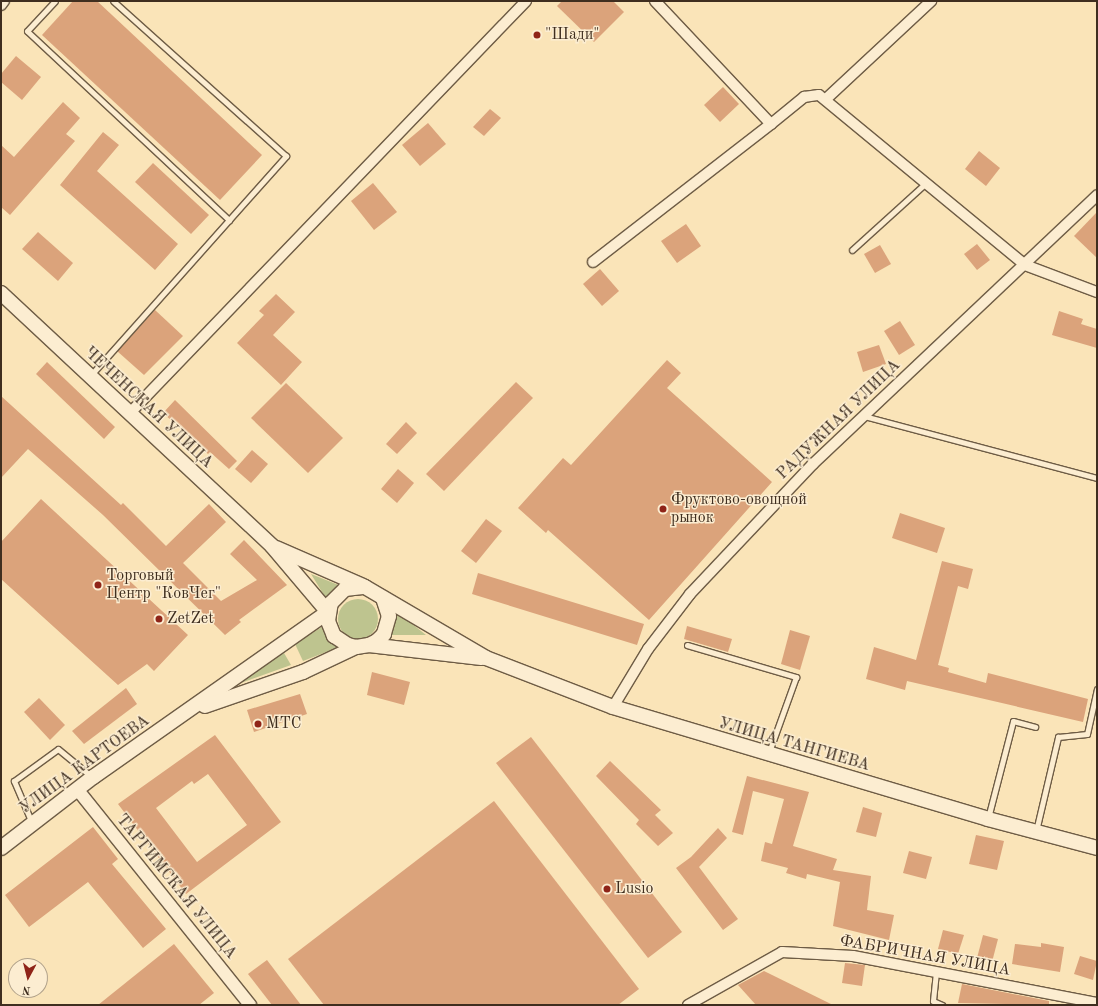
<!DOCTYPE html>
<html>
<head>
<meta charset="utf-8">
<style>
  body { margin:0 }
  #map { position:relative; width:1098px; height:1006px; overflow:hidden; background:#fae4b8; font-family:"Old Standard TT",serif }
  div>[style] { position:absolute }
  .green>* { inset:0; background:#bec48f }
  .round { border-radius:50% }
  .building>* { inset:0; background:#dba37b }
  .roads { filter:drop-shadow(1px 0 #6e5c45) drop-shadow(-1px 0 #6e5c45) drop-shadow(0 1px #6e5c45) drop-shadow(0 -1px #6e5c45) }
  .service>* { height:5px; margin:-2.5px; padding:0 2.5px; transform-origin:2.5px; border-radius:2.5px; background:#fcedd1 }
  .minor>* { height:10px; margin:-5px; padding:0 5px; transform-origin:5px; border-radius:5px; background:#fcedd1 }
  .tertiary>* { height:12px; margin:-6px; padding:0 6px; transform-origin:6px; border-radius:6px; background:#fcedd1 }
  .secondary>* { height:14px; margin:-7px; padding:0 7px; transform-origin:7px; border-radius:7px; background:#fcedd1 }
  .dots>* { width:11px; height:11px; translate:-50% -50%; box-sizing:border-box; border:2px solid #fcedd1; border-radius:50% }
  span { translate:-50% -50%; white-space:nowrap; text-align:center; line-height:1.15; -webkit-text-stroke:3px #fcedd1; paint-order:stroke }
  .poi-label { font-size:16px; color:#3f2e1f }
  .left { translate:0 -50%; text-align:left }
  .street-label { font-size:16px; color:#3f2e1f }
  .frame { position:absolute; inset:0; border:2px solid #3f2e1f; pointer-events:none }
  .north { position:absolute; left:8px; top:958px; width:40px; height:40px; box-sizing:border-box; background:#fcedd1; border:1px solid #b0a18a; border-radius:50%; rotate:187deg; font-size:11px; font-weight:700; line-height:16px; text-align:center; color:#3f2e1f }
  .north::after { content:''; display:block; margin:auto; width:14px; height:18px; background:#8f2418; clip-path:polygon(50% 0,100% 100%,50% 72%,0 100%) }
</style>
</head>
<body>
<div id="map">
  <div class="green">
    <i style="clip-path:polygon(311px 574px,341px 586px,331px 593px,327px 600px)"></i>
    <i class="round" style="left:338px;top:599px;width:40px;height:40px"></i>
    <i style="clip-path:polygon(396px 611px,426px 635px,388px 635px,394px 629px)"></i>
    <i style="clip-path:polygon(325px 625px,339px 647px,303px 661px,295px 644px)"></i>
    <i style="clip-path:polygon(284px 653px,291px 665px,230px 687px)"></i>
  </div>
  <div class="building">
    <i style="clip-path:polygon(73px 1px,97px 1px,262px 155px,220px 200px,42px 35px)"></i>
    <i style="clip-path:polygon(562px 1px,613px 1px,624px 12px,594px 42px,557px 6px)"></i>
    <i style="clip-path:polygon(16px 56px,41px 77px,22px 100px,1px 82px,1px 74px)"></i>
    <i style="clip-path:polygon(723px 87px,739px 104px,720px 122px,704px 105px)"></i>
    <i style="clip-path:polygon(63px 102px,80px 118px,66px 134px,75px 141px,10px 215px,1px 207px,1px 145px,14px 157px)"></i>
    <i style="clip-path:polygon(490px 109px,501px 118px,484px 136px,473px 127px)"></i>
    <i style="clip-path:polygon(428px 123px,446px 144px,420px 166px,402px 145px)"></i>
    <i style="clip-path:polygon(103px 132px,119px 145px,97px 171px,178px 244px,155px 270px,60px 185px)"></i>
    <i style="clip-path:polygon(979px 151px,1000px 168px,986px 186px,965px 169px)"></i>
    <i style="clip-path:polygon(153px 163px,209px 215px,191px 234px,135px 182px)"></i>
    <i style="clip-path:polygon(373px 183px,397px 212px,374px 230px,351px 201px)"></i>
    <i style="clip-path:polygon(1097px 212px,1097px 258px,1074px 236px)"></i>
    <i style="clip-path:polygon(686px 224px,701px 246px,677px 263px,661px 241px)"></i>
    <i style="clip-path:polygon(38px 232px,73px 263px,58px 281px,22px 249px)"></i>
    <i style="clip-path:polygon(977px 244px,990px 260px,977px 270px,964px 254px)"></i>
    <i style="clip-path:polygon(880px 245px,891px 264px,875px 273px,864px 254px)"></i>
    <i style="clip-path:polygon(600px 269px,619px 291px,602px 306px,583px 284px)"></i>
    <i style="clip-path:polygon(276px 294px,295px 312px,273px 335px,302px 362px,281px 385px,237px 343px,264px 315px,259px 311px)"></i>
    <i style="clip-path:polygon(155px 310px,183px 336px,144px 375px,117px 351px)"></i>
    <i style="clip-path:polygon(1059px 311px,1083px 319px,1081px 324px,1097px 329px,1097px 348px,1052px 335px)"></i>
    <i style="clip-path:polygon(900px 321px,915px 345px,899px 355px,884px 331px)"></i>
    <i style="clip-path:polygon(879px 345px,886px 364px,863px 372px,857px 352px)"></i>
    <i style="clip-path:polygon(667px 360px,681px 373px,667px 388px,772px 482px,649px 620px,548px 530px,546px 533px,518px 508px,563px 458px,571px 465px)"></i>
    <i style="clip-path:polygon(47px 362px,115px 427px,104px 439px,36px 374px)"></i>
    <i style="clip-path:polygon(516px 382px,533px 398px,444px 491px,426px 474px)"></i>
    <i style="clip-path:polygon(286px 383px,343px 438px,308px 473px,251px 418px)"></i>
    <i style="clip-path:polygon(1px 396px,121px 505px,123px 503px,166px 546px,209px 504px,226px 522px,183px 563px,221px 601px,257px 580px,230px 554px,244px 540px,287px 585px,239px 620px,241px 622px,225px 635px,103px 515px,28px 449px,1px 478px)"></i>
    <i style="clip-path:polygon(175px 400px,237px 461px,229px 469px,210px 452px,208px 454px,163px 413px)"></i>
    <i style="clip-path:polygon(406px 422px,417px 433px,397px 454px,386px 444px)"></i>
    <i style="clip-path:polygon(252px 450px,268px 464px,251px 483px,235px 469px)"></i>
    <i style="clip-path:polygon(398px 469px,414px 483px,397px 503px,381px 489px)"></i>
    <i style="clip-path:polygon(41px 499px,188px 635px,154px 671px,147px 664px,118px 685px,1px 579px,1px 542px)"></i>
    <i style="clip-path:polygon(900px 513px,945px 528px,937px 553px,892px 538px)"></i>
    <i style="clip-path:polygon(486px 519px,502px 531px,476px 563px,461px 551px)"></i>
    <i style="clip-path:polygon(942px 561px,973px 569px,968px 589px,958px 586px,938px 665px,949px 668px,948px 672px,986px 683px,988px 673px,1088px 699px,1083px 722px,907px 681px,905px 690px,866px 679px,874px 647px,916px 660px)"></i>
    <i style="clip-path:polygon(478px 573px,644px 624px,637px 645px,472px 594px)"></i>
    <i style="clip-path:polygon(687px 626px,732px 639px,728px 652px,684px 639px)"></i>
    <i style="clip-path:polygon(790px 630px,810px 636px,800px 670px,781px 664px)"></i>
    <i style="clip-path:polygon(372px 672px,410px 682px,404px 705px,367px 695px)"></i>
    <i style="clip-path:polygon(126px 688px,137px 704px,84px 744px,72px 731px)"></i>
    <i style="clip-path:polygon(300px 694px,307px 714px,254px 732px,247px 710px)"></i>
    <i style="clip-path:polygon(39px 698px,65px 725px,50px 740px,24px 712px)"></i>
    <i style="clip-path:polygon(evenodd,215px 735px,281px 822px,186px 894px,118px 804px,215px 735px,208px 774px,247px 825px,197px 862px,156px 808px,192px 781px,194px 784px,208px 774px)"></i>
    <i style="clip-path:polygon(531px 737px,682px 932px,648px 958px,496px 763px)"></i>
    <i style="clip-path:polygon(610px 761px,661px 810px,655px 815px,673px 833px,658px 846px,636px 824px,639px 820px,596px 776px)"></i>
    <i style="clip-path:polygon(747px 776px,809px 792px,793px 846px,837px 859px,833px 870px,871px 876px,867px 910px,894px 915px,889px 940px,833px 926px,840px 882px,807px 874px,806px 879px,786px 873px,788px 868px,761px 861px,765px 842px,772px 844px,784px 799px,753px 791px,743px 835px,732px 832px)"></i>
    <i style="clip-path:polygon(494px 801px,639px 989px,618px 1005px,324px 1005px,288px 959px)"></i>
    <i style="clip-path:polygon(863px 807px,882px 813px,876px 837px,856px 832px)"></i>
    <i style="clip-path:polygon(93px 827px,118px 859px,112px 864px,166px 929px,143px 948px,88px 882px,29px 927px,5px 895px)"></i>
    <i style="clip-path:polygon(718px 828px,727px 838px,699px 867px,738px 919px,723px 930px,676px 868px,691px 857px)"></i>
    <i style="clip-path:polygon(976px 835px,1004px 841px,997px 870px,969px 864px)"></i>
    <i style="clip-path:polygon(909px 851px,932px 857px,926px 879px,903px 873px)"></i>
    <i style="clip-path:polygon(943px 930px,964px 935px,958px 954px,938px 949px)"></i>
    <i style="clip-path:polygon(983px 935px,998px 939px,992px 962px,977px 958px)"></i>
    <i style="clip-path:polygon(1041px 943px,1064px 947px,1060px 972px,1012px 964px,1015px 944px,1041px 947px)"></i>
    <i style="clip-path:polygon(174px 944px,214px 993px,199px 1005px,98px 1005px)"></i>
    <i style="clip-path:polygon(1080px 956px,1097px 961px,1093px 980px,1074px 974px)"></i>
    <i style="clip-path:polygon(267px 960px,301px 1005px,272px 1005px,248px 974px)"></i>
    <i style="clip-path:polygon(845px 963px,865px 965px,862px 986px,842px 983px)"></i>
    <i style="clip-path:polygon(764px 971px,833px 1005px,756px 1005px,738px 985px)"></i>
    <i style="clip-path:polygon(962px 984px,1049px 1001px,1049px 1005px,958px 1003px)"></i>
  </div>
  <div class="roads">
    <div class="service">
      <i style="left:55px;top:1px;width:41px;rotate:133deg"></i>
      <i style="left:27px;top:31px;width:277px;rotate:43.1deg"></i>
      <i style="left:852px;top:250px;width:100px;rotate:-42.2deg"></i>
      <i style="left:90px;top:376px;width:295px;rotate:-48.3deg"></i>
      <i style="left:286px;top:156px;width:232px;rotate:-138.1deg"></i>
      <i style="left:864px;top:416px;width:241px;rotate:14.9deg"></i>
      <i style="left:687px;top:645px;width:114px;rotate:16.4deg"></i>
      <i style="left:796px;top:677px;width:80px;rotate:109.8deg"></i>
      <i style="left:988px;top:818px;width:100px;rotate:-75.5deg"></i>
      <i style="left:1013px;top:721px;width:23px;rotate:15deg"></i>
      <i style="left:32px;top:823px;width:46px;rotate:-113.2deg"></i>
      <i style="left:14px;top:781px;width:54px;rotate:-36deg"></i>
      <i style="left:58px;top:749px;width:44px;rotate:39.5deg"></i>
      <i style="left:1036px;top:831px;width:97px;rotate:-76.8deg"></i>
      <i style="left:1058px;top:737px;width:29px;rotate:-6deg"></i>
      <i style="left:1087px;top:734px;width:46px;rotate:-77.5deg"></i>
      <i style="left:936px;top:972px;width:29px;rotate:96deg"></i>
      <i style="left:933px;top:1001px;width:10px;rotate:24deg"></i>
    </div>
    <div class="minor">
      <i style="left:655px;top:1px;width:169px;rotate:46.7deg"></i>
      <i style="left:771px;top:124px;width:43px;rotate:-39.3deg"></i>
      <i style="left:804px;top:97px;width:15px;rotate:-8deg"></i>
      <i style="left:819px;top:95px;width:267px;rotate:39.5deg"></i>
      <i style="left:1025px;top:265px;width:77px;rotate:20.6deg"></i>
      <i style="left:1px;top:5px;width:5px;rotate:-53deg"></i>
      <i style="left:826px;top:99px;width:144px;rotate:-43deg"></i>
      <i style="left:593px;top:262px;width:225px;rotate:-37.8deg"></i>
      <i style="left:129px;top:414px;width:573px;rotate:-46.13deg"></i>
      <i style="left:613px;top:707px;width:68px;rotate:-58.9deg"></i>
      <i style="left:648px;top:649px;width:69px;rotate:-52.6deg"></i>
      <i style="left:690px;top:594px;width:179px;rotate:-46.6deg"></i>
      <i style="left:813px;top:464px;width:391px;rotate:-43.4deg"></i>
      <i style="left:688px;top:1005px;width:108px;rotate:-29.4deg"></i>
      <i style="left:782px;top:952px;width:71px;rotate:3.2deg"></i>
      <i style="left:853px;top:956px;width:248px;rotate:10.9deg"></i>
    </div>
    <div class="tertiary">
      <i style="left:77px;top:789px;width:277px;rotate:51.3deg"></i>
    </div>
    <div class="secondary">
      <i style="left:1px;top:293px;width:371px;rotate:43deg"></i>
      <i style="left:272px;top:546px;width:87px;rotate:49.7deg"></i>
      <i style="left:328px;top:612px;width:287px;rotate:144.9deg"></i>
      <i style="left:93px;top:777px;width:116px;rotate:142.3deg"></i>
      <i style="left:276px;top:548px;width:95px;rotate:23.6deg"></i>
      <i style="left:383px;top:598px;width:19px;rotate:72deg"></i>
      <i style="left:389px;top:616px;width:19px;rotate:106deg"></i>
      <i style="left:384px;top:634px;width:10px;rotate:135deg"></i>
      <i style="left:377px;top:641px;width:9px;rotate:153deg"></i>
      <i style="left:369px;top:645px;width:13px;rotate:171deg"></i>
      <i style="left:356px;top:647px;width:8px;rotate:-166deg"></i>
      <i style="left:348px;top:645px;width:17px;rotate:-147deg"></i>
      <i style="left:334px;top:636px;width:16px;rotate:-112deg"></i>
      <i style="left:328px;top:621px;width:18px;rotate:-81deg"></i>
      <i style="left:331px;top:603px;width:20px;rotate:-45deg"></i>
      <i style="left:345px;top:589px;width:20px;rotate:-6deg"></i>
      <i style="left:365px;top:587px;width:140px;rotate:30.4deg"></i>
      <i style="left:486px;top:658px;width:136px;rotate:21.1deg"></i>
      <i style="left:613px;top:707px;width:391px;rotate:16.6deg"></i>
      <i style="left:988px;top:819px;width:113px;rotate:14.9deg"></i>
      <i style="left:369px;top:645px;width:113px;rotate:6.6deg"></i>
      <i style="left:205px;top:706px;width:104px;rotate:-19.1deg"></i>
      <i style="left:303px;top:672px;width:59px;rotate:-25.3deg"></i>
    </div>
  </div>
  <div class="dots">
    <i style="left:537px;top:35px;background:#8f2418"></i>
    <i style="left:663px;top:509px;background:#8f2418"></i>
    <i style="left:98px;top:585px;background:#8f2418"></i>
    <i style="left:159px;top:619px;background:#8f2418"></i>
    <i style="left:258px;top:724px;background:#8f2418"></i>
    <i style="left:607px;top:889px;background:#8f2418"></i>
  </div>
  <div class="poi-label">
    <span class="left" style="left:545px;top:35px">"Шади"</span>
    <span class="left" style="left:671px;top:509px">Фруктово-овощной<br>рынок</span>
    <span class="left" style="left:106px;top:585px">Торговый<br>Центр "КовЧег"</span>
    <span class="left" style="left:167px;top:619px">ZetZet</span>
    <span class="left" style="left:266px;top:724px">МТС</span>
    <span class="left" style="left:615px;top:889px">Lusio</span>
  </div>
  <div class="street-label">
    <span style="left:148px;top:408px;rotate:43deg">ЧЕЧЕНСКАЯ УЛИЦА</span>
    <span style="left:839px;top:420px;rotate:-44deg">РАДУЖНАЯ УЛИЦА</span>
    <span style="left:794px;top:745px;rotate:16deg">УЛИЦА ТАНГИЕВА</span>
    <span style="left:85px;top:765px;rotate:-36deg">УЛИЦА КАРТОЕВА</span>
    <span style="left:176px;top:887px;rotate:51deg">ТАРГИМСКАЯ УЛИЦА</span>
    <span style="left:925px;top:956px;rotate:10deg">ФАБРИЧНАЯ УЛИЦА</span>
  </div>
  <div class="frame"></div>
  <div class="north">N</div>
</div>
</body>
</html>
